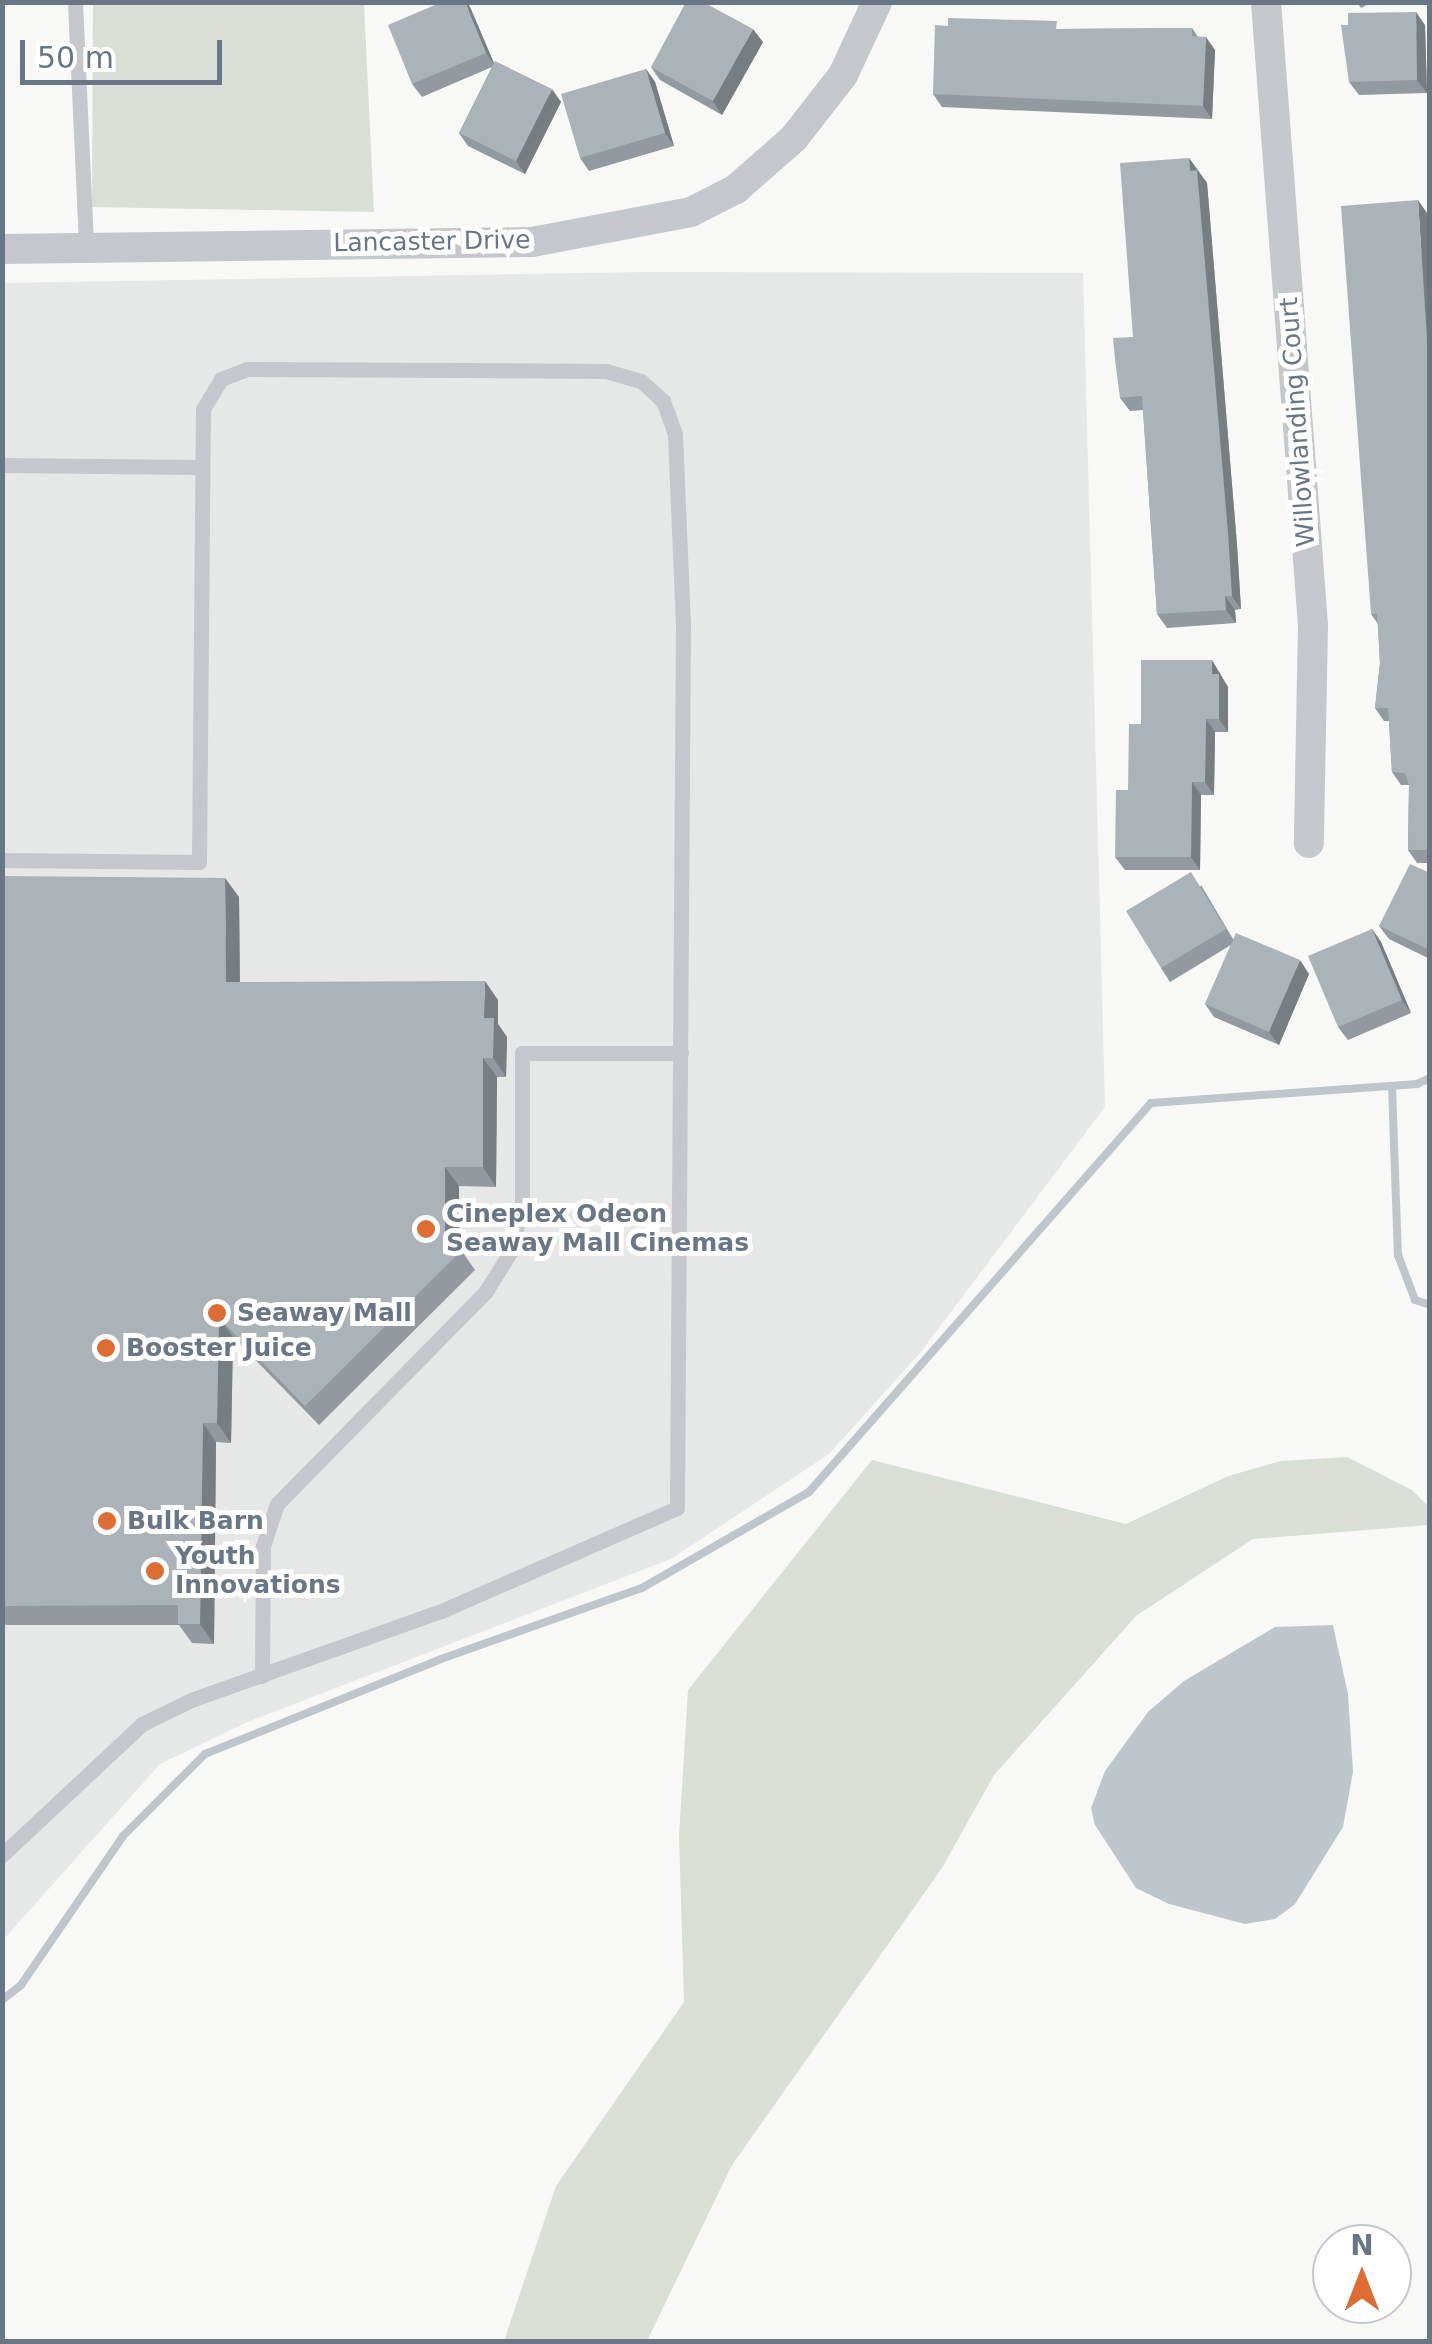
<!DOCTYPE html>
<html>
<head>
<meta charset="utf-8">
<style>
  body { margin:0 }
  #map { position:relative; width:1432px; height:2344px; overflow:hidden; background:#f8f8f6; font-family:"DejaVu Sans",sans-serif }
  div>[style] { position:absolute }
  .built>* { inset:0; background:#e6e7e7 }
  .green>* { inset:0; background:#d9dfd7 }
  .water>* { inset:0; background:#bec6cc }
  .stream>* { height:8px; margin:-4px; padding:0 4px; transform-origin:4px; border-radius:4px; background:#bec6cc }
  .lane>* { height:15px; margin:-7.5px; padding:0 7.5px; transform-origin:7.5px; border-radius:7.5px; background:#c4c7cb }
  .street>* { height:30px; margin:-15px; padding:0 15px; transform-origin:15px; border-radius:15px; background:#c4c7cb }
  .wall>* { inset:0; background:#93999e }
  .shaded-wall>* { inset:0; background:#787d81 }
  .building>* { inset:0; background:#abb2b8 }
  .dots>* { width:28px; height:28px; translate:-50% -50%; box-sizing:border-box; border:5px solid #fff; border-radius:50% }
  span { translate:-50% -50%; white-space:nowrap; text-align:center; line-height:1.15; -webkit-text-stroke:10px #fff; paint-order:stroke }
  .street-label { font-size:25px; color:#697686 }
  .poi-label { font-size:25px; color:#697686; font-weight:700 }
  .left { translate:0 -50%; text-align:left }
  .frame { position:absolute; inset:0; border:5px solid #697686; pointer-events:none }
  .north { position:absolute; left:1312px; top:2224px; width:100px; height:100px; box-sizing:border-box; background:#fff; border:2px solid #c3c8cf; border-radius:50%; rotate:0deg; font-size:28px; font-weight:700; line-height:40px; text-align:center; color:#697686 }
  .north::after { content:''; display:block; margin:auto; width:35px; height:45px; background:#dd6d32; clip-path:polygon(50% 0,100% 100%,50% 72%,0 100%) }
  .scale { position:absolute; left:20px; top:40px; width:202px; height:45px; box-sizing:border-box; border:5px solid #697686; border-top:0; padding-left:12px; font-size:30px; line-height:35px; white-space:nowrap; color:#697686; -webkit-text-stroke:8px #fff; paint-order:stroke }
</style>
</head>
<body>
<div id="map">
  <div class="built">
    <i style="clip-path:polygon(647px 272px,1083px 273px,1105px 1107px,920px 1353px,829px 1454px,671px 1559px,245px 1723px,160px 1764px,3px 1940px,3px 283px)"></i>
  </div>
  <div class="green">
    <i style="clip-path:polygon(93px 3px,364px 3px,374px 212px,92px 207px)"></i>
    <i style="clip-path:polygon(1347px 1457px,1412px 1490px,1429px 1507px,1429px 1525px,1253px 1539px,1136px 1616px,994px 1775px,942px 1868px,732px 2165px,647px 2341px,504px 2341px,556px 2186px,684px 2002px,679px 1836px,688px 1690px,872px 1460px,1126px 1524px,1228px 1476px,1281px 1461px)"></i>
  </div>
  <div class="water">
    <i style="clip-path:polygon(1333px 1625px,1348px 1694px,1353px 1772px,1343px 1827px,1295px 1904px,1275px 1919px,1245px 1924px,1169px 1904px,1136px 1888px,1095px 1825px,1091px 1808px,1105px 1771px,1148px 1712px,1184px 1681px,1275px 1627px)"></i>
  </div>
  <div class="stream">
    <i style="left:1392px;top:1086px;width:169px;rotate:88deg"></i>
    <i style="left:1398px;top:1255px;width:48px;rotate:69.3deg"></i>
    <i style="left:1415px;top:1300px;width:16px;rotate:18deg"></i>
    <i style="left:2px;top:2000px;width:24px;rotate:-38deg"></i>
    <i style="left:21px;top:1985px;width:181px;rotate:-55.6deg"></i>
    <i style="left:123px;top:1836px;width:116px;rotate:-45deg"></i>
    <i style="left:205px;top:1754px;width:254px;rotate:-21.9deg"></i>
    <i style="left:441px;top:1659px;width:213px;rotate:-19.5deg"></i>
    <i style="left:642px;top:1588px;width:193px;rotate:-29.9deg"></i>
    <i style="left:809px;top:1492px;width:518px;rotate:-48.68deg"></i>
    <i style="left:1151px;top:1103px;width:267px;rotate:-4.1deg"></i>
    <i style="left:1417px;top:1084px;width:14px;rotate:-25deg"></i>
  </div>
  <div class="lane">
    <i style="left:75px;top:2px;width:246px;rotate:87.4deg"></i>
    <i style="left:2px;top:465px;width:200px;rotate:0.6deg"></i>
    <i style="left:2px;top:860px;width:197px;rotate:0.6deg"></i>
    <i style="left:199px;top:862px;width:453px;rotate:-89.5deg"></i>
    <i style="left:203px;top:409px;width:35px;rotate:-59deg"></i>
    <i style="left:221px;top:379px;width:28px;rotate:-21deg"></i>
    <i style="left:247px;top:369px;width:359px;rotate:0.3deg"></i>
    <i style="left:606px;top:371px;width:36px;rotate:16deg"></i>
    <i style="left:641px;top:381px;width:30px;rotate:42deg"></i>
    <i style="left:663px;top:401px;width:35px;rotate:70deg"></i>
    <i style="left:675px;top:434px;width:189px;rotate:87.6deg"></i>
    <i style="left:683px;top:623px;width:885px;rotate:90.39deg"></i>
    <i style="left:677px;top:1508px;width:257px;rotate:156.4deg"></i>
    <i style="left:441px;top:1611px;width:265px;rotate:160.4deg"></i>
    <i style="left:191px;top:1700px;width:55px;rotate:153.9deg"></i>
    <i style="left:142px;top:1724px;width:192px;rotate:136.9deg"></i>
    <i style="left:262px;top:1676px;width:130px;rotate:-89.6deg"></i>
    <i style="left:263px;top:1546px;width:44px;rotate:-71.6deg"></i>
    <i style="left:277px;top:1504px;width:298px;rotate:-45.5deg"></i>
    <i style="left:486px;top:1291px;width:47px;rotate:-58deg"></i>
    <i style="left:511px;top:1251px;width:47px;rotate:-76.6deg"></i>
    <i style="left:522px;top:1205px;width:152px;rotate:-90deg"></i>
    <i style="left:522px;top:1053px;width:159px"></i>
  </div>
  <div class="street">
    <i style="left:1266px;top:2px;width:625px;rotate:85.69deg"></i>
    <i style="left:1313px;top:625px;width:218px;rotate:91.1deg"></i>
    <i style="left:2px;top:249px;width:530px;rotate:-0.76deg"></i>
    <i style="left:532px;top:242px;width:162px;rotate:-10.7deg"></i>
    <i style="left:691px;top:212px;width:51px;rotate:-27.1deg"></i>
    <i style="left:736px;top:189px;width:77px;rotate:-41.3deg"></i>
    <i style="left:794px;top:138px;width:80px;rotate:-52.1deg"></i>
    <i style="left:843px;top:75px;width:81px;rotate:-65deg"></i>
  </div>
  <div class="wall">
    <i style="clip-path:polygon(1357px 2px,1372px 2px,1361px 8px)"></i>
    <i style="clip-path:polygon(470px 7px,494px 63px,561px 102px,525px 174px,468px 146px,459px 133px,492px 67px,422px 97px,412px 84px)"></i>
    <i style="clip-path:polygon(1425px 25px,1427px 93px,1359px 95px,1349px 82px)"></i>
    <i style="clip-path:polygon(1192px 28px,1198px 37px,1215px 50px,1212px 119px,942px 107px,933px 94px,1062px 29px)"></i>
    <i style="clip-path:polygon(763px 42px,722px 115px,660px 80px,651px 67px)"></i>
    <i style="clip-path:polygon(646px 69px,655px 82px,674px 146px,589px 171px,580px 158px)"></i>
    <i style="clip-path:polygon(1189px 158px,1207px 183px,1237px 545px,1241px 609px,1235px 610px,1236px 623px,1167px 628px,1157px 614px,1143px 410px,1130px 411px,1120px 398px,1133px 337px)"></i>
    <i style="clip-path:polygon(1427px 213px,1430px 253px,1430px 863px,1417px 863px,1408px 850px,1409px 785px,1401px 785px,1392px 772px,1389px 721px,1384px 721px,1375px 708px,1380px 663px,1378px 624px,1371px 614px)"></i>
    <i style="clip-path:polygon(1221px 674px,1221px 677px,1228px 687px,1228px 732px,1215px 732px,1214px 795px,1201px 795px,1200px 870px,1125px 870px,1115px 857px,1128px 790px)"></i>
    <i style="clip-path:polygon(1430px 873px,1430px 959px,1389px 939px,1379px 926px)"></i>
    <i style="clip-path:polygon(1201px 885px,1233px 939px,1309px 974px,1279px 1045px,1214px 1017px,1205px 1004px,1231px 945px,1170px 982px,1161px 968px)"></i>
    <i style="clip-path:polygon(239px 897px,240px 982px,498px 1000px,498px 1024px,507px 1037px,506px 1077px,497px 1077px,496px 1187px,459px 1186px,459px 1247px,475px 1270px,319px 1425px,233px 1337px,231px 1443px,216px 1442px,214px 1644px,192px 1643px,179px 1625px,6px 1625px,2px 1620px,2px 1606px)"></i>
    <i style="clip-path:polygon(1372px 929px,1381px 942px,1411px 1013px,1348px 1040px,1338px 1027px)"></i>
  </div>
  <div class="shaded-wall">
    <i style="clip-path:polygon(465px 2px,467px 2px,470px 7px,495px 66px,486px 53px)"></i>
    <i style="clip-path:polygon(1416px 12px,1425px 25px,1427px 93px,1417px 80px)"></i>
    <i style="clip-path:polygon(753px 29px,763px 42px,722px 115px,713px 101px)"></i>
    <i style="clip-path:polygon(1206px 37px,1215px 50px,1212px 119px,1203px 106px)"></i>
    <i style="clip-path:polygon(646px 69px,655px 82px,674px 146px,665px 133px)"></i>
    <i style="clip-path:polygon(552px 89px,561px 102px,525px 174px,516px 161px)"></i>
    <i style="clip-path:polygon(1189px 158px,1207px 183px,1237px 545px,1241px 609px,1232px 596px)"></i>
    <i style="clip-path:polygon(1418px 200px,1427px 213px,1430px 253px,1430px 386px)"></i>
    <i style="clip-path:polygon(1225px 596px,1235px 610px,1236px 623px,1226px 610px)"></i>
    <i style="clip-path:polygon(1212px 660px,1228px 687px,1228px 732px,1219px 719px,1212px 674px)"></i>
    <i style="clip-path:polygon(1206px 719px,1215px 732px,1214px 795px,1205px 782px)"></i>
    <i style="clip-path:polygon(1192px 782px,1201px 795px,1200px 870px,1191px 857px)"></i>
    <i style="clip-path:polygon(225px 878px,239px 897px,240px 1001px,226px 982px)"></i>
    <i style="clip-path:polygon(1372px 929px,1381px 942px,1411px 1013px,1402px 1000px)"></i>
    <i style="clip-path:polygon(1300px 960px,1309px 974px,1279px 1045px,1269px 1032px)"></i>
    <i style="clip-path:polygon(485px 981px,498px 1000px,498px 1024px,507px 1037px,506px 1077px,493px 1058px,484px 1018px)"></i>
    <i style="clip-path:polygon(483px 1058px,497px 1077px,496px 1187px,483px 1167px)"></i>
    <i style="clip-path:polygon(445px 1167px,459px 1186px,459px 1253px,445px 1234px)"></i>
    <i style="clip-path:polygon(219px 1318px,233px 1337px,231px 1443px,217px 1423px)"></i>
    <i style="clip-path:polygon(203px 1423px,216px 1442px,214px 1644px,200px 1624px)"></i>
  </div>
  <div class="building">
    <i style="clip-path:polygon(442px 2px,465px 2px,486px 53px,412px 84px,388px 25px)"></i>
    <i style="clip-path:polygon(686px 2px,703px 2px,753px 29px,713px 101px,651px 67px)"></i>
    <i style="clip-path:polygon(1416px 12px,1417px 80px,1349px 82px,1341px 25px,1348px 25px,1348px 13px)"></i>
    <i style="clip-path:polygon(948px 18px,1057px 21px,1056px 29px,1192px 28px,1192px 36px,1206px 37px,1203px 106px,933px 94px,935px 25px,948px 26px)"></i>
    <i style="clip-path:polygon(495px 61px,552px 89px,516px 161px,459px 133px)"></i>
    <i style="clip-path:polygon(646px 69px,665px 133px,580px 158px,561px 94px)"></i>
    <i style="clip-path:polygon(1189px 158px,1190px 171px,1197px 170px,1228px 532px,1232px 596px,1225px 596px,1226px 610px,1157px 614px,1142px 396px,1120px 398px,1115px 359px,1113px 338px,1133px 337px,1120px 163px)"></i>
    <i style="clip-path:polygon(1418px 200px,1430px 386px,1430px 850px,1408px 850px,1409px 785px,1405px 773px,1392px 772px,1388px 708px,1375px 708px,1380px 663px,1377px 614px,1371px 614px,1341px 206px)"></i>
    <i style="clip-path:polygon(1141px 660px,1212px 660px,1212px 674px,1219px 674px,1219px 719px,1206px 719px,1205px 782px,1192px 782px,1191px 857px,1115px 857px,1116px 790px,1128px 790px,1129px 724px,1141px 724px)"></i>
    <i style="clip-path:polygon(1410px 864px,1430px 873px,1430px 950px,1379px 926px)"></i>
    <i style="clip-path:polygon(1191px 872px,1226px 929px,1161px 968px,1126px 911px)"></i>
    <i style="clip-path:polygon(2px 876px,225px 878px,226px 982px,485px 981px,484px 1018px,494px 1018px,493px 1058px,483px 1058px,483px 1167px,445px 1167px,445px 1234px,462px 1250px,305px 1406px,219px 1318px,217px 1423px,203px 1423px,200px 1624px,178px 1624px,178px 1605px,2px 1606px)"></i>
    <i style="clip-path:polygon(1372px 929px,1402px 1000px,1338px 1027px,1308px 956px)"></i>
    <i style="clip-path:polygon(1236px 933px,1300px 960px,1269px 1032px,1205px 1004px)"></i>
  </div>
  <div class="dots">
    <i style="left:426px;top:1229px;background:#dd6d32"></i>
    <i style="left:217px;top:1313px;background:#dd6d32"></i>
    <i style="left:106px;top:1348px;background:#dd6d32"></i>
    <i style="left:107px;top:1521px;background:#dd6d32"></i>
    <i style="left:155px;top:1571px;background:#dd6d32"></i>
  </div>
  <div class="street-label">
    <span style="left:432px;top:242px;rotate:-1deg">Lancaster Drive</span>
    <span style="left:1298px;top:422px;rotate:-94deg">Willowlanding Court</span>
  </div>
  <div class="poi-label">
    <span class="left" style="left:446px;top:1229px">Cineplex Odeon<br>Seaway Mall Cinemas</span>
    <span class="left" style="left:237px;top:1313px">Seaway Mall</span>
    <span class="left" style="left:126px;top:1348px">Booster Juice</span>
    <span class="left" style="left:127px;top:1521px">Bulk Barn</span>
    <span class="left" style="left:175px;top:1571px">Youth<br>Innovations</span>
  </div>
  <div class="frame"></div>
  <div class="north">N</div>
  <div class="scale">50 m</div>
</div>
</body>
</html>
